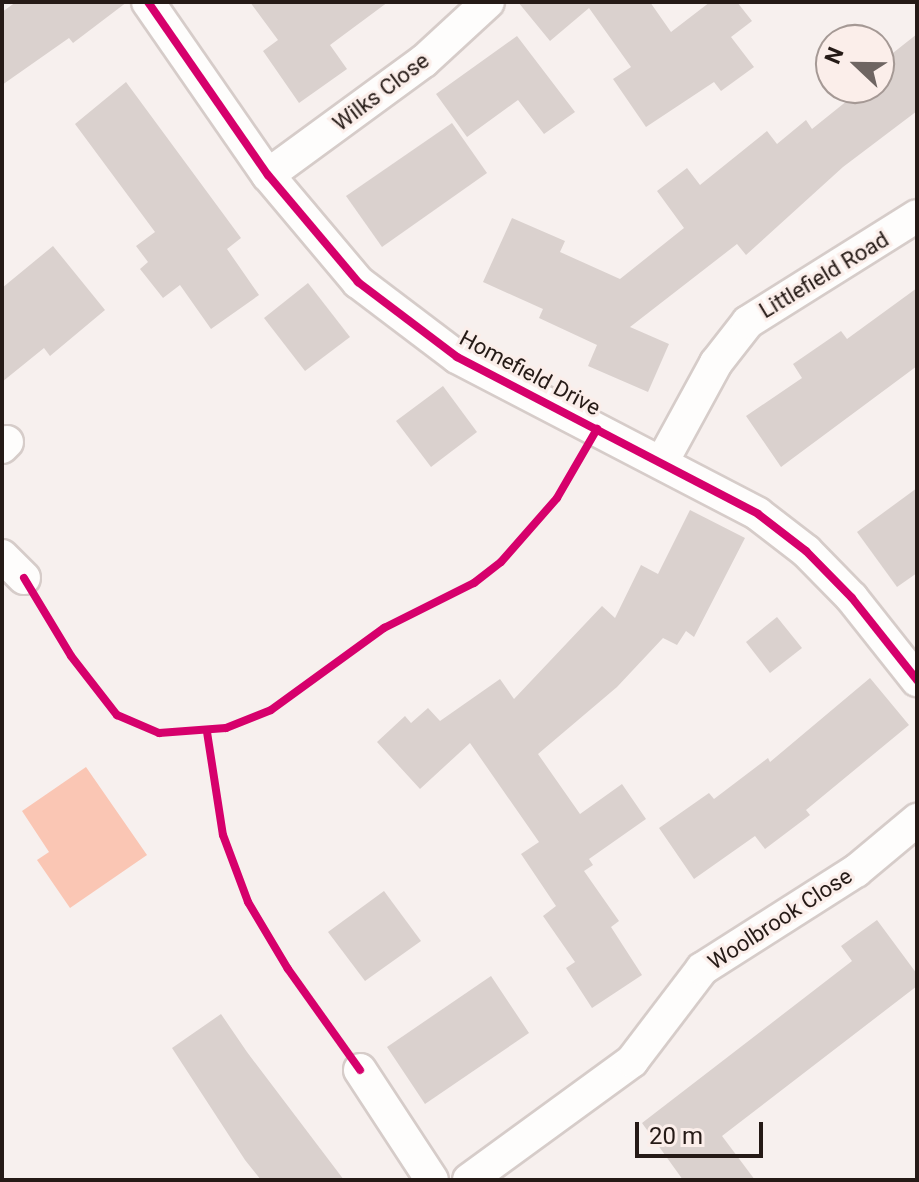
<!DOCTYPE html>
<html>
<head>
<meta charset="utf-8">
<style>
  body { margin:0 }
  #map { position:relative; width:919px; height:1182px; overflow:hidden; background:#f7f0ee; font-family:Roboto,sans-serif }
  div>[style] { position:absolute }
  .green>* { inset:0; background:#fac6b4 }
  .building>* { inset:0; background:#dad1ce }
  .roads { filter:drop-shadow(2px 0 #d6ccc9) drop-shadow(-2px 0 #d6ccc9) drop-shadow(0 2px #d6ccc9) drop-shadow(0 -2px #d6ccc9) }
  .street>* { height:32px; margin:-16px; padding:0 16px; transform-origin:16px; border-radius:16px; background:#fefdfc }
  .cycleway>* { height:8px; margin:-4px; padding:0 4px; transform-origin:4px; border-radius:4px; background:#d6006c }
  span { translate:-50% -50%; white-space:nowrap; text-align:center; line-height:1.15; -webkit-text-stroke:6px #fbeeea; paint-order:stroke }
  .street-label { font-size:22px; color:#251a16 }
  .frame { position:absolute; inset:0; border:4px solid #251a16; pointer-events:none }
  .north { position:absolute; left:815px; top:24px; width:80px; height:80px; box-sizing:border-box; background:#fbeeea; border:2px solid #a59995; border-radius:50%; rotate:292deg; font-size:22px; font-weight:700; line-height:32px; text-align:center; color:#251a16 }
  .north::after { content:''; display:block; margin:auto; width:28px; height:36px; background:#6e6562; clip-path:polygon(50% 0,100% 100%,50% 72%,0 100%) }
  .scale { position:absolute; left:635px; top:1122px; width:128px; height:36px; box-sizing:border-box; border:4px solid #251a16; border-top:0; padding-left:10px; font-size:24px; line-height:28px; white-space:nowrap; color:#251a16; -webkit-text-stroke:6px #fbeeea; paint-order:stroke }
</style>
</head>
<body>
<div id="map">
  <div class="green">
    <i style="clip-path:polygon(86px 767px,147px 855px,70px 908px,37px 860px,49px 852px,22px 811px)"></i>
  </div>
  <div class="building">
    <i style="clip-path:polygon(16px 2px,127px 2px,73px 43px,69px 38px,2px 85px,2px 12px)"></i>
    <i style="clip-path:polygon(250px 2px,388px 2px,330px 45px,347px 69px,299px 103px,263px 51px,278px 40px)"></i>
    <i style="clip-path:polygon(518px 2px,650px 2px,671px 32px,710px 2px,737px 2px,752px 21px,731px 37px,754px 67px,721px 91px,714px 82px,646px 127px,613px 79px,631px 67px,589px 8px,550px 41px)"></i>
    <i style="clip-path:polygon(917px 34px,917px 111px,843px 167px,746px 255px,737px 244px,630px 327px,669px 344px,648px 392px,588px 366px,597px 345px,539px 318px,543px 309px,483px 282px,512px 218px,565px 241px,560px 252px,620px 279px,684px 228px,657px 191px,687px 168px,700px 185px,767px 131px,777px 144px,806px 120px,812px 129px,863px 88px,879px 88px,879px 64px)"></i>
    <i style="clip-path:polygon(517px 36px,575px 112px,544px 134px,518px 100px,467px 137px,436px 94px)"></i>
    <i style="clip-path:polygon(126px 82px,241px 238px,227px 249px,259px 295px,211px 329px,180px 285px,163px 298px,140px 269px,148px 262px,136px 246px,155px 232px,75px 124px)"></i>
    <i style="clip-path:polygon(452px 123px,487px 173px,382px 247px,346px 196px)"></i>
    <i style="clip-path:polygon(53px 246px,105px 310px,50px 356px,44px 348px,2px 382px,2px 288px)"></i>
    <i style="clip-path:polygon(308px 283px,350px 337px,305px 371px,264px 318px)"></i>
    <i style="clip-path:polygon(917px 288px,917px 366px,781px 467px,746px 416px,802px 378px,793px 364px,841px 331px,847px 339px)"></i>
    <i style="clip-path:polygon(443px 386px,477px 432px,431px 467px,396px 421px)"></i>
    <i style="clip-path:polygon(917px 488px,917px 573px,897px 587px,857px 532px)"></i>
    <i style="clip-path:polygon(690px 510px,745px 538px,694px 637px,686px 631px,677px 645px,663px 638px,617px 687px,538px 754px,580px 814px,622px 784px,646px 819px,589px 859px,593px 865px,584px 871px,619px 921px,611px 927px,642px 975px,592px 1008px,566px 968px,575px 962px,543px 916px,556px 906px,521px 854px,539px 842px,470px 743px,420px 789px,377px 742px,405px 716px,411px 723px,428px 708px,440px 721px,500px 679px,514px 699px,602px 606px,615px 618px,641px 565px,658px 574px)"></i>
    <i style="clip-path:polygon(777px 617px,802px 648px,770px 673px,746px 642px)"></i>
    <i style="clip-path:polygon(870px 678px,909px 725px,806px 810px,810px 815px,765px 849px,755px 836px,694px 879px,659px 828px,709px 793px,714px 799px,768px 758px,770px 762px)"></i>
    <i style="clip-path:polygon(384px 891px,421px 941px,365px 981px,328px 932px)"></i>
    <i style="clip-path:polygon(877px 920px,917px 974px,917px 986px,722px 1136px,755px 1180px,683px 1180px,642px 1123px,852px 961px,841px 946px)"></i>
    <i style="clip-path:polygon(491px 976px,529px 1033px,425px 1104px,387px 1047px)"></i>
    <i style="clip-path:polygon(221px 1014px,247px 1052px,344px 1180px,261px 1180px,245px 1160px,172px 1048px)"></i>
  </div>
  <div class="roads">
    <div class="street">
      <i style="left:148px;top:2px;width:211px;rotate:55.3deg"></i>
      <i style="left:268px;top:175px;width:140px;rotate:49.9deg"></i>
      <i style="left:358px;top:282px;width:124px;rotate:37.1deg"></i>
      <i style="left:457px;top:357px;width:339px;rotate:27.5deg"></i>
      <i style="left:758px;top:514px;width:61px;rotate:37.6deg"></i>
      <i style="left:806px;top:551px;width:66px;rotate:45.6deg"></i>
      <i style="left:852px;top:598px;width:105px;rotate:51.6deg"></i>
      <i style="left:268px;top:175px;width:193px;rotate:-36.2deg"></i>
      <i style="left:424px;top:61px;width:87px;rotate:-42.7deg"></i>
      <i style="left:2px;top:447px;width:7px;rotate:-45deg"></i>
      <i style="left:662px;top:462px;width:113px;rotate:-61.4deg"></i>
      <i style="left:716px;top:363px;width:52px;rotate:-52deg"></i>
      <i style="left:748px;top:322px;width:199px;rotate:-32.1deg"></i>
      <i style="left:2px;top:556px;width:31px;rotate:45deg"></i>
      <i style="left:360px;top:1070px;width:131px;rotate:56.8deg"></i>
      <i style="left:469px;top:1180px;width:202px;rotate:-36.1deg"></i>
      <i style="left:632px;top:1061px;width:116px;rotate:-52.7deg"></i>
      <i style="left:702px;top:969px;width:183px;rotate:-32.5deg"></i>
      <i style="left:856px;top:871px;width:80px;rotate:-39.9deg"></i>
    </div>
  </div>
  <div class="cycleway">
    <i style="left:148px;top:2px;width:211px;rotate:55.3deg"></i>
    <i style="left:268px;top:175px;width:140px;rotate:49.9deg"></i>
    <i style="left:358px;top:282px;width:124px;rotate:37.1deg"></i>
    <i style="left:457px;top:357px;width:339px;rotate:27.5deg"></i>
    <i style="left:758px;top:514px;width:61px;rotate:37.6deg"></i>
    <i style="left:806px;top:551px;width:66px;rotate:45.6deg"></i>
    <i style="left:852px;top:598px;width:105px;rotate:51.6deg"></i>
    <i style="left:24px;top:578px;width:91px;rotate:58.9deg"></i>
    <i style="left:71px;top:656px;width:75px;rotate:52.1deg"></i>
    <i style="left:117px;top:715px;width:46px;rotate:23.2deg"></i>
    <i style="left:159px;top:733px;width:67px;rotate:-4.3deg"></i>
    <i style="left:226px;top:728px;width:48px;rotate:-21.8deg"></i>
    <i style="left:271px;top:710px;width:140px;rotate:-36deg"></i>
    <i style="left:384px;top:628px;width:101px;rotate:-26.6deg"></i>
    <i style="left:474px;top:583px;width:34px;rotate:-38deg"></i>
    <i style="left:501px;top:562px;width:85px;rotate:-48.8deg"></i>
    <i style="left:557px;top:498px;width:80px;rotate:-59.9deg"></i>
    <i style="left:207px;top:732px;width:104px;rotate:81.2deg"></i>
    <i style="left:223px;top:835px;width:72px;rotate:69.5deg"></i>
    <i style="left:248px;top:902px;width:78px;rotate:59.2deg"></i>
    <i style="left:288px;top:969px;width:124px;rotate:54.5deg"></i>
  </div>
  <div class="street-label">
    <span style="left:381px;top:92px;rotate:-37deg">Wilks Close</span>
    <span style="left:824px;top:275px;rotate:-31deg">Littlefield Road</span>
    <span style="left:530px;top:373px;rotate:28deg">Homefield Drive</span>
    <span style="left:780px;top:919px;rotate:-33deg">Woolbrook Close</span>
  </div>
  <div class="frame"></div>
  <div class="north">N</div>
  <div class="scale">20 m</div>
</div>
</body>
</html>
